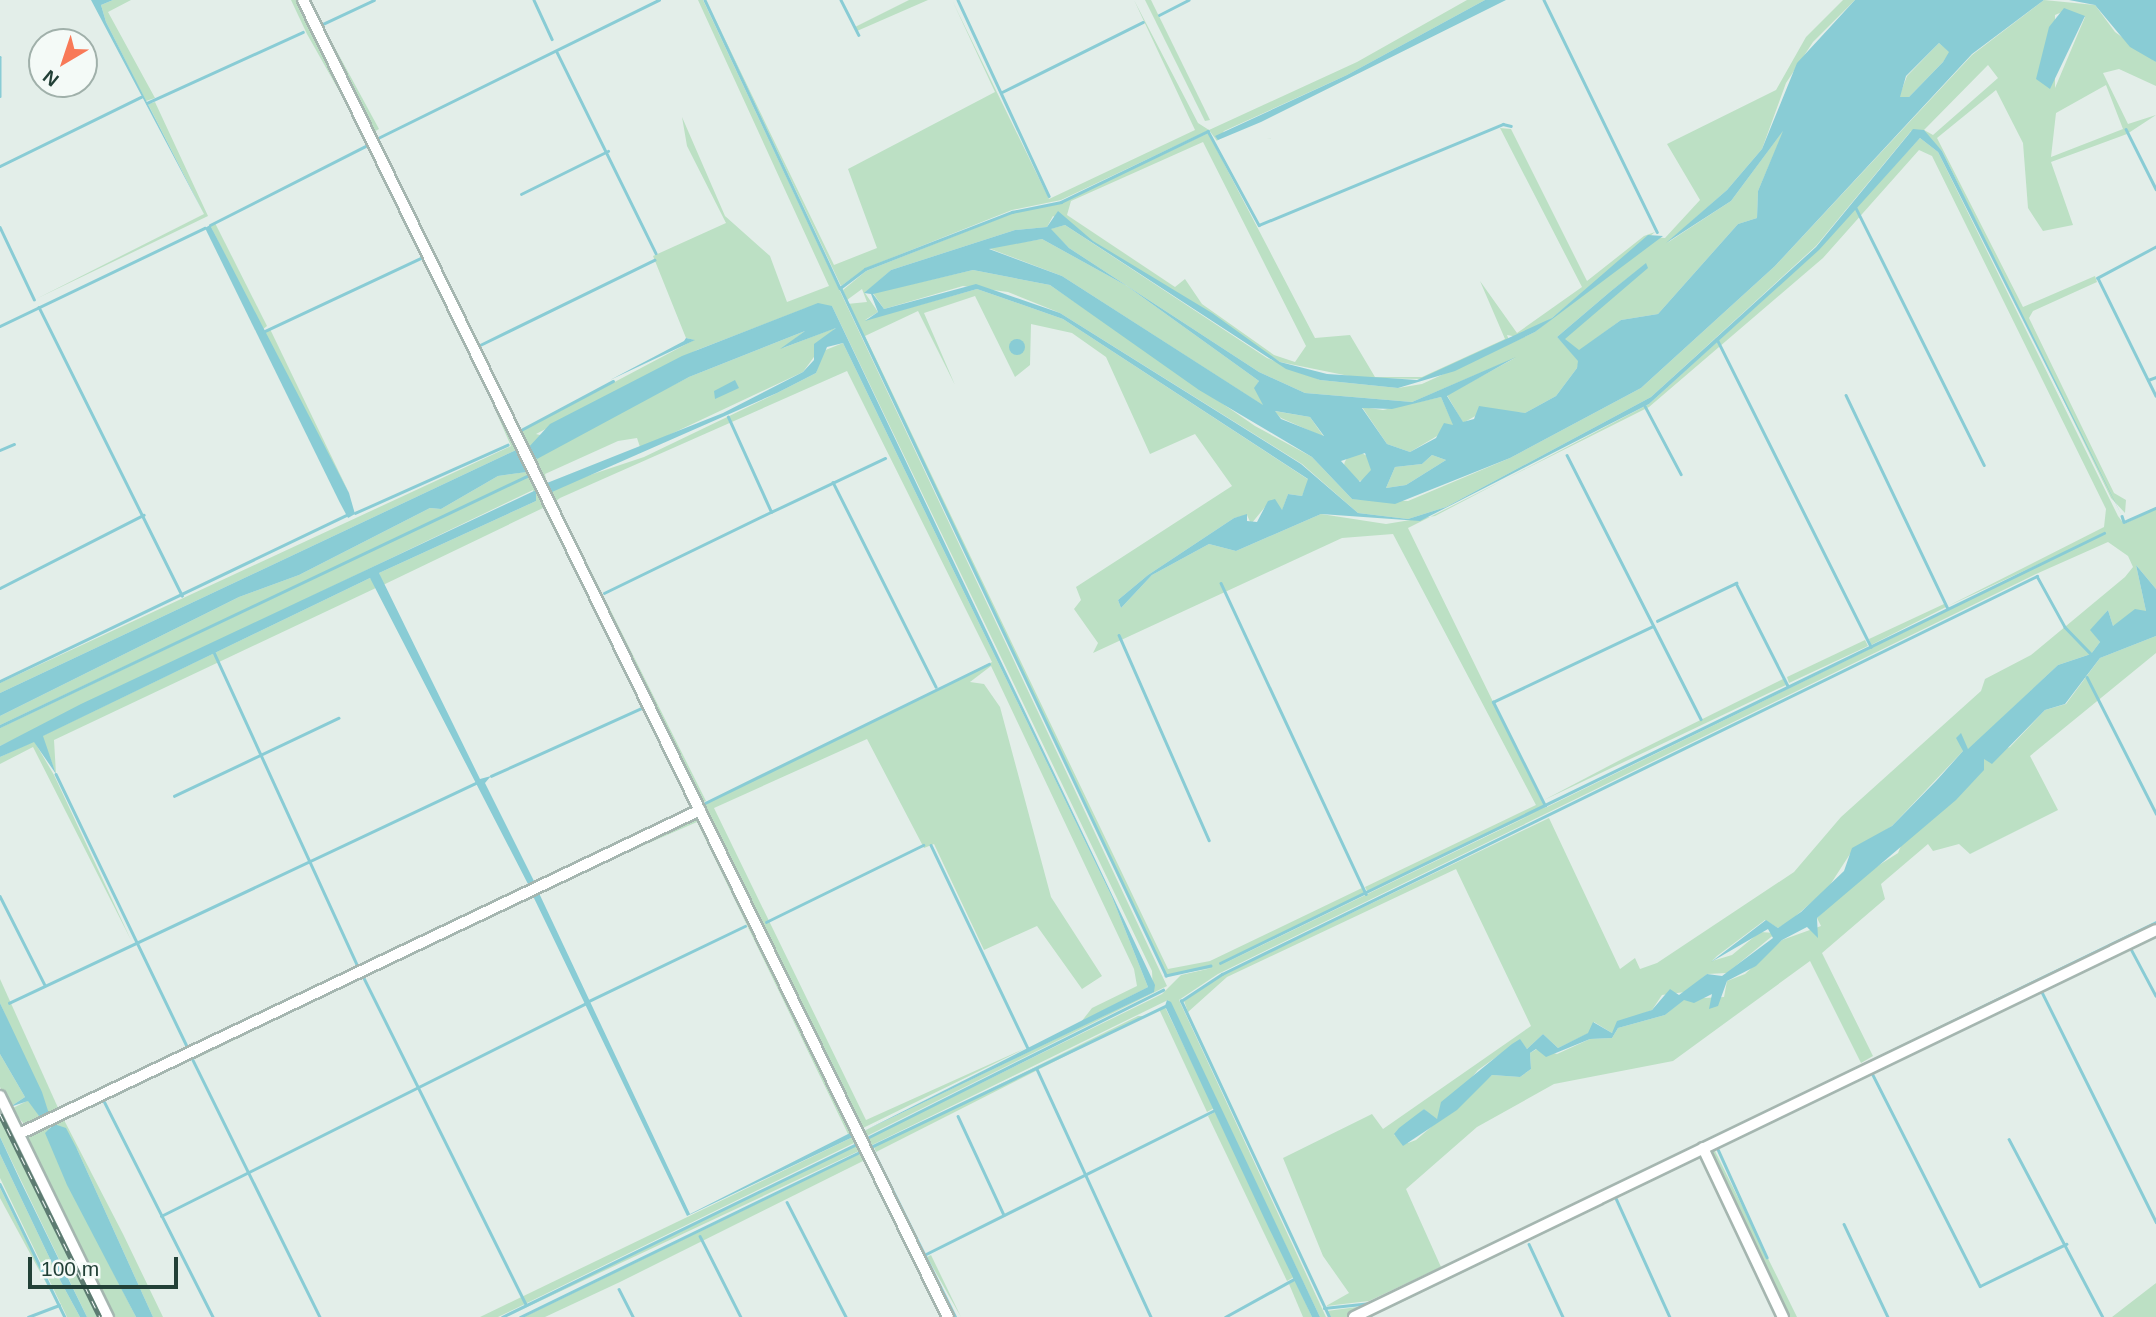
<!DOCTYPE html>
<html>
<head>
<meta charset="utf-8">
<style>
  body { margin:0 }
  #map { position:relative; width:2156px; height:1317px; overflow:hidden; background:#e3eee9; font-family:Helvetica,sans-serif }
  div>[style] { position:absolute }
  .green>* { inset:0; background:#bce0c4 }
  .round { border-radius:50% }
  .water>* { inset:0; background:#89ccd5 }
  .stream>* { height:2.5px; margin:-1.25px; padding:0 1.25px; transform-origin:1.25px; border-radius:1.25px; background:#89ccd5 }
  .roads { filter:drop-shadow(2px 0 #a5b6b0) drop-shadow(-2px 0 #a5b6b0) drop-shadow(0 2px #a5b6b0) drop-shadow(0 -2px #a5b6b0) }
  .minor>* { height:10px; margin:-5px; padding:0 5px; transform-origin:5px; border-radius:5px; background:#fff }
  .rail>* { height:5px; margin-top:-2.5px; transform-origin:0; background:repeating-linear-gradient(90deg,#f4faf7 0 8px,#5d7c72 0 16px); box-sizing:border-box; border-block:2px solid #5d7c72 }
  span { translate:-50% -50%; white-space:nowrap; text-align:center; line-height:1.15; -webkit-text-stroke:5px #f4faf7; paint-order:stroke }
  .north { position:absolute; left:28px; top:28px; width:70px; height:70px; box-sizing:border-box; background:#f4faf7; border:2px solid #a0b0aa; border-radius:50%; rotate:219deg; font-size:19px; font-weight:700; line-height:28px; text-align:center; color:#224037 }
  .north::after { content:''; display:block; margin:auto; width:24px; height:32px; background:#f87957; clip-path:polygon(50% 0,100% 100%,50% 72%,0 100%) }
  .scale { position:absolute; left:28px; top:1257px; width:150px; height:32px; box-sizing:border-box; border:4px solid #224037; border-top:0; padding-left:9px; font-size:21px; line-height:24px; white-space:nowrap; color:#224037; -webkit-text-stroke:5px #f4faf7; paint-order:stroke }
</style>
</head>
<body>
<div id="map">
  <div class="green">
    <i style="clip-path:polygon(113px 0,131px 0,108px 12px,155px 98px,146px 101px,106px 22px,101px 5px)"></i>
    <i style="clip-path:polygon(291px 0,299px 0,365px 137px,307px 34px)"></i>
    <i style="clip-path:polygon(305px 0,309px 0,379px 129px,372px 133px)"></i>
    <i style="clip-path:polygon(698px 0,703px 0,1167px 986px,867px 1136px,864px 1131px,1153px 992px,1152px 971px,832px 306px,806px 308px,697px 350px,536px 434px,564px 441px,689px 377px,805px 331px,783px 348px,835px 328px,803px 372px,654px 442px,640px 447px,637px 438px,618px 441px,545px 474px,548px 489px,644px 457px,777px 393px,816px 373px,823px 351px,843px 343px,1112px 897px,1148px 987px,1081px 1022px,1092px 1008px,1137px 986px,1134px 969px,991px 666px,970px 682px,984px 684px,1000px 707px,1051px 897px,1102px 976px,1082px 989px,1037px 926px,984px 950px,934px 844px,924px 848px,867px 739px,714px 808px,866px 1120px,1026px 1048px,863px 1128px,704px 805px,992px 662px,847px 371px,560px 498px,556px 501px,706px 801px,701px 803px,375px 138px,520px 432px,694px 340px,686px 338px,653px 256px,726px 223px,687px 146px,682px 117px,725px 216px,770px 256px,787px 302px,829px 286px)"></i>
    <i style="clip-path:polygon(706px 0,834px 265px,877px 248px,848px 169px,995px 92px,952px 0,1049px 199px,1195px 130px,1134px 0,1198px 123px,1209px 130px,1357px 62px,1467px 0,1485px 0,1347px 75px,1224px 131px,1217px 141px,1209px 130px,1061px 200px,1012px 210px,866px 268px,841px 286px)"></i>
    <i style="clip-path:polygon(909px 0,928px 0,857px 31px,855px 27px)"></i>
    <i style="clip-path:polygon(1145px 0,1151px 0,1210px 120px,1205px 121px)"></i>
    <i style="clip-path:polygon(1843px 0,1855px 0,1813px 42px,1786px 83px,1762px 149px,1727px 190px,1667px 243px,1731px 201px,1785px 128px,1758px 191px,1757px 218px,1738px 224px,1658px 314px,1621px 320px,1579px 351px,1564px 339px,1646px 264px,1611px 291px,1557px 337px,1579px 361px,1577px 368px,1556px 396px,1525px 413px,1486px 410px,1463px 423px,1447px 395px,1515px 358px,1412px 402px,1305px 393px,1259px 372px,1069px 248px,1050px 229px,1065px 225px,1267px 358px,1320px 380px,1398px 388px,1422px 384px,1535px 332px,1654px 237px,1665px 238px,1700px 200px,1667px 144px,1776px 90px,1806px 37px)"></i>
    <i style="clip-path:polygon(evenodd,2044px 0,2095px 5px,2115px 32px,2156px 62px,2156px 86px,2119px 69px,2103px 73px,2128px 124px,2156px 115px,2127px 134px,2051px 162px,2073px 225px,2043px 231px,2028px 208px,2023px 143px,1996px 90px,1937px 138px,2023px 307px,2095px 276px,2097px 282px,2033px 311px,2029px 318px,2114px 493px,2126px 500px,2125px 513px,2111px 498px,1942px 151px,1921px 130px,1911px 131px,1816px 246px,1651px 397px,1446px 507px,1408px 519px,1358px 513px,1302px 464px,1060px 313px,1008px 292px,963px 286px,884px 309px,873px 293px,973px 270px,1050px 285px,1255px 426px,1312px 457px,1352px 499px,1408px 501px,1510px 458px,1641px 388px,1775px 266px,1972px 55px,2044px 0,2062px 12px,2085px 17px,2055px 88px,2055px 15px,2062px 12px,2044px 0,1988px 65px,1998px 78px,1933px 135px,1924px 130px,1988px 65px,2044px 0,2106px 85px,2123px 129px,2051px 157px,2056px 113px,2106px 85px)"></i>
    <i style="clip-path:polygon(1939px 43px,1950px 52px,1943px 62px,1909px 97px,1899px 97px,1907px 76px)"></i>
    <i style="clip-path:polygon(155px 102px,208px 216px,36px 299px,204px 214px,148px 104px)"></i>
    <i style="clip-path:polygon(evenodd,1500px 128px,1511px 129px,1587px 281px,1644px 236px,1655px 232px,1552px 318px,1518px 337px,1507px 335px,1509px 340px,1423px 379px,1359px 378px,1280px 362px,1053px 216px,1047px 227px,1015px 230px,891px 270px,865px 293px,878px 312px,865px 320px,977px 289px,1063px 319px,1309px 480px,1302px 496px,1288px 494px,1282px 511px,1277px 504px,1265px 507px,1251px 524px,1247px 515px,1234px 518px,1148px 575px,1118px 600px,1121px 608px,1152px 575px,1209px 544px,1236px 551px,1321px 514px,1386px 524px,1435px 516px,1649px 404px,1807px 260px,1920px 138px,1938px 152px,2118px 516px,2124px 524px,2156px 509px,2156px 589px,2136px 565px,2146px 611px,2113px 626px,2108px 610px,2091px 630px,2100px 642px,2091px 654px,2058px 665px,1968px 750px,1960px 734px,1963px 751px,1892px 826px,1850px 854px,1828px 888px,1790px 921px,1778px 928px,1765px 920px,1717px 956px,1712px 961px,1732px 955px,1760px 932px,1776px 933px,1727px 973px,1707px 974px,1685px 992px,1662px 995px,1652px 1010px,1622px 1022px,1612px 1033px,1594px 1022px,1589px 1033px,1558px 1048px,1543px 1034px,1527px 1049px,1520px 1040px,1478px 1070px,1436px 1120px,1424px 1109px,1394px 1135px,1408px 1143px,1416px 1140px,1492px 1075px,1520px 1077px,1531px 1069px,1530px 1053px,1537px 1049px,1557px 1054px,1590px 1039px,1612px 1038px,1618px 1028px,1665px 1015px,1684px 999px,1724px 997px,1727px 981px,1745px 974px,1782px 940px,1821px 926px,1817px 918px,1859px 878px,1898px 853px,1903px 841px,1956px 799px,1983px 770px,1984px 758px,2010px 747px,2045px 710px,2066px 704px,2100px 658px,2156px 636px,2156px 653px,2030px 756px,2058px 810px,1970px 854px,1959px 844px,1933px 851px,1928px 844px,1881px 884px,1885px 899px,1822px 953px,1873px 1056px,1861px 1063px,1810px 961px,1673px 1061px,1554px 1084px,1477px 1127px,1406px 1189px,1441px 1267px,1369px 1301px,1326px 1306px,1349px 1293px,1323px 1256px,1283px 1158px,1372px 1114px,1383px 1129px,1531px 1026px,1456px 869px,1227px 977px,1188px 1012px,1184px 1001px,1223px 975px,1549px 818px,1620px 969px,1635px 958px,1640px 969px,1657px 963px,1794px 872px,1841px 817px,1981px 691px,1985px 679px,2031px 655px,2125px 577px,2133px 567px,2128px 556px,2108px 542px,2036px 574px,1218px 974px,1179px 1000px,1326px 1317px,1320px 1317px,1168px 1000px,870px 1146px,867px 1139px,1162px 994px,1181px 975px,1212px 968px,1166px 976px,847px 304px,867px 302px,862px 289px,847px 300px,843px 290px,866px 271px,1013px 213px,1061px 203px,1208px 133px,1315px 338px,1350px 335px,1375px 377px,1422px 377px,1505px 339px,1480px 281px,1517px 333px,1582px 287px,1500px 128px,1203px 142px,1306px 346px,1295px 362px,1274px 355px,1202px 304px,1185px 279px,1175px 287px,1067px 215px,1071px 201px,1203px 142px,1500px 128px,1919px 150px,1932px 156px,2106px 509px,2104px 527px,1948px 606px,2108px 532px,1545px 808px,1408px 528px,1649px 407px,1823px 258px,1919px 150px,1500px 128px,975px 296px,1015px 377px,1030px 365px,1031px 324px,1072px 333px,1106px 357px,1150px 454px,1195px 434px,1232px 486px,1076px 587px,1081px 600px,1074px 609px,1098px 643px,1093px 653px,1342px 538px,1393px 534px,1536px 805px,1365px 887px,1367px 891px,1539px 811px,1221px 965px,1365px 893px,1362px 888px,1210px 961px,1168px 969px,865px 336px,918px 311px,955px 385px,924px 313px,975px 296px)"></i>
    <i style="clip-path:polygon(215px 223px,267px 326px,262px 330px,210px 225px)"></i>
    <i style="clip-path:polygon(1042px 239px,1127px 286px,1259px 381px,1255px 388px,1264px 406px,1062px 276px,988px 248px)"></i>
    <i style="clip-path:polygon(452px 312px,695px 805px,543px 508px,383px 585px,379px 573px,536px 501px,533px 490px,0 746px,0 728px,529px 476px,0 725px,0 716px,239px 597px,299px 575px,430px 508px,441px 509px,498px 476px,526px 472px,516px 450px,0 693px,0 683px,511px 446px)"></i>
    <i style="clip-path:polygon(270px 329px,349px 493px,264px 334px)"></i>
    <i style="clip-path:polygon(1441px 397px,1454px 426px,1410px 452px,1387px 444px,1362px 407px,1383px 410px)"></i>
    <i style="clip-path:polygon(1274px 411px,1310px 417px,1324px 437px,1281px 418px)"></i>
    <i class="round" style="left:1344px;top:453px;width:28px;height:28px"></i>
    <i style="clip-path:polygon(1432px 455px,1446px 460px,1406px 485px,1386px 488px,1395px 467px,1422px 464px)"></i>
    <i style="clip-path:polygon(370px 578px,378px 587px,54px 740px,56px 774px,42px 736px)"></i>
    <i style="clip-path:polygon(1944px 604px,1946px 607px,1871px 645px,1869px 639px)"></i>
    <i style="clip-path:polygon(1865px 640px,1868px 646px,1789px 683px,1787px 677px)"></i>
    <i style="clip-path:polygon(1783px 679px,1786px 685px,1544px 800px,1622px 759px)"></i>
    <i style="clip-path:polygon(34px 741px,54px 775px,131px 940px,33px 747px,0 764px,0 757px)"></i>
    <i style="clip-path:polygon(697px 816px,852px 1132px,848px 1134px,697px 822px,532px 894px)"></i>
    <i style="clip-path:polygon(360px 974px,362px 978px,195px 1059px,193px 1055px)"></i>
    <i style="clip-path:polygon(0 979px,59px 1110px,50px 1117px,0 1003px)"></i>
    <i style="clip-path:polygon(1165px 1007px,1214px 1108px,1207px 1112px,1159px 1009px)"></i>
    <i style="clip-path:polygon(1138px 1016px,1144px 1016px,876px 1152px,874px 1147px)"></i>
    <i style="clip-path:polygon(0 1054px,25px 1097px,10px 1107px,0 1087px)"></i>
    <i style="clip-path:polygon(29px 1100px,42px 1120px,25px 1125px,11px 1109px)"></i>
    <i style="clip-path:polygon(1215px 1112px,1294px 1277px,1287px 1281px,1208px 1116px)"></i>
    <i style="clip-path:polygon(0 1117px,98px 1317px,87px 1317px,0 1137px)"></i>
    <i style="clip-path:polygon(63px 1118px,123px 1234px,163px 1317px,153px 1317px,77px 1149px,54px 1124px)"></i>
    <i style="clip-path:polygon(48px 1126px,105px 1256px,136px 1317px,113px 1317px,27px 1138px)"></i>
    <i style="clip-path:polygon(855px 1136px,858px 1141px,529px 1302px,498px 1317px,480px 1317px)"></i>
    <i style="clip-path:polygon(859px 1144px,861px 1150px,506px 1317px)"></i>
    <i style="clip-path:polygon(1713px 1147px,1797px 1317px,1779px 1317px,1700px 1158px,1371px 1317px)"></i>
    <i style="clip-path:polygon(863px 1152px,865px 1160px,620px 1282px,545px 1317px,524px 1317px)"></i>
    <i style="clip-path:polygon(0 1154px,61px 1282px,80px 1317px,67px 1317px,0 1178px)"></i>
    <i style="clip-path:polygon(0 1188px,58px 1305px,0 1198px)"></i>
    <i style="clip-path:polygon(931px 1255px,961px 1317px,927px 1257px)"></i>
    <i style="clip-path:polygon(1295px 1280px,1312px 1317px,1303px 1317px,1289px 1284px)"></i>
    <i style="clip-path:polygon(2156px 1282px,2156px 1317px,2112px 1317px,2156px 1283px)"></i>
    <i style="clip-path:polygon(1372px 1305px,1347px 1317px,1330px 1317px,1327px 1311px)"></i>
  </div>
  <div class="water">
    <i style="clip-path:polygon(91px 0,113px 0,101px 5px,106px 22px,204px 214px)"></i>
    <i style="clip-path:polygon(1485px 0,1506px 0,1261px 122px,1218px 140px,1215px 136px,1347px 75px)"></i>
    <i style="clip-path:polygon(evenodd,1855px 0,2044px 0,1972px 54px,1775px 266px,1641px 388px,1510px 458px,1395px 504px,1352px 499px,1312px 457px,1199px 390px,1050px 285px,973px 270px,873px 294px,884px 309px,976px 284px,1060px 313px,1301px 464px,1358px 513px,1408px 519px,1446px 507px,1651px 397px,1816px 247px,1913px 129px,1924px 130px,1942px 151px,2122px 516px,1938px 152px,1920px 138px,1819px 250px,1649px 404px,1420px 521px,1321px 514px,1236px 551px,1209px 544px,1152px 575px,1121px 608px,1118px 600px,1148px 575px,1234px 518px,1247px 514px,1247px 521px,1257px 522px,1268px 501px,1275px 499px,1282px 510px,1288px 494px,1302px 496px,1308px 479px,1063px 319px,977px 289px,865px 321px,878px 312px,871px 294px,864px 293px,891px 270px,1015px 230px,1047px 227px,1058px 211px,1093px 241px,1212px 313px,1280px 362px,1327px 374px,1417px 380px,1552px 318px,1648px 235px,1663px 236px,1535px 332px,1455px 371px,1398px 388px,1320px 380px,1286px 369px,1065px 225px,1051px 229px,1069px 248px,1259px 372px,1305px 393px,1412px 402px,1516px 357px,1447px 396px,1463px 422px,1474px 419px,1479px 406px,1525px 413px,1556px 396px,1577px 368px,1578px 361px,1557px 337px,1611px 291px,1646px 263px,1648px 268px,1565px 339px,1579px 350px,1621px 320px,1658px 314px,1738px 224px,1757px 218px,1758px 191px,1783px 131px,1731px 201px,1666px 243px,1727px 190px,1762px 149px,1797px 63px,1855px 0,1939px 43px,1949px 52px,1943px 62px,1909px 97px,1900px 97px,1906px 76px,1939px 43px,1855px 0,1042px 239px,1127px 286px,1259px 381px,1254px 388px,1263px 405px,1062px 276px,989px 249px,1042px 239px,1855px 0,1441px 397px,1453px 425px,1444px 423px,1436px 438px,1410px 452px,1387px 444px,1362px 408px,1392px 409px,1441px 397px,1855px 0,1275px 411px,1310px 417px,1324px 436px,1281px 419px,1275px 411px,1855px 0,1365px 453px,1371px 470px,1360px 482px,1341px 461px,1365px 453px,1855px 0,1432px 455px,1446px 460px,1406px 485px,1386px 488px,1395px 467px,1422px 464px,1432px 455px)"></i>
    <i style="clip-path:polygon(2069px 0,2156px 0,2156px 62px,2130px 47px,2095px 5px)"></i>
    <i style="clip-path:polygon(2064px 8px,2085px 16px,2050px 89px,2036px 79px,2049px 27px)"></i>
    <i style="clip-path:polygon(210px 225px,349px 493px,355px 514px,348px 518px,339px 501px,205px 228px)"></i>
    <i style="clip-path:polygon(818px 303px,832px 306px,1155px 985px,1154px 992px,864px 1131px,1148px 987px,1112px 897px,843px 343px,827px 347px,816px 373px,777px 393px,552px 492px,547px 483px,723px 413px,803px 372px,814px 360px,814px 344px,836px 328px,780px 349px,805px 331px,689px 377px,537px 459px,528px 448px,550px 424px,682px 356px)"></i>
    <i style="clip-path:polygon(686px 338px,695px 340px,610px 380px,684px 341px)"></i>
    <i class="round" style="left:1009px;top:339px;width:16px;height:16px"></i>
    <i style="clip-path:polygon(735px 380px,739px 388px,715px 399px,714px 391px)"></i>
    <i style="clip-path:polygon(516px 450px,527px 472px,498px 476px,441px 509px,430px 508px,299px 575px,239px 597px,0 716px,0 693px)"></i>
    <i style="clip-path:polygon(536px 490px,536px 501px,379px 573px,480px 779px,491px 776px,485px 783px,535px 883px,529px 886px,370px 578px,43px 736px,56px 774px,34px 742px,0 757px,0 746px,81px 704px)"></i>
    <i style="clip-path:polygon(2136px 565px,2156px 589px,2156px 636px,2100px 658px,2065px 704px,2045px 710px,1992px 764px,1984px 759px,1984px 770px,1956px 800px,1817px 918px,1818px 938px,1807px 927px,1782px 940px,1756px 966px,1727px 981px,1718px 1006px,1709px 1009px,1712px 994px,1694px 1003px,1684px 1000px,1665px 1015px,1618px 1028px,1612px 1038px,1590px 1039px,1546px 1057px,1536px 1049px,1530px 1053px,1531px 1069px,1520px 1077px,1492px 1075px,1457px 1110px,1403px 1146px,1394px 1134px,1399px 1128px,1424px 1109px,1437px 1119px,1441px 1102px,1512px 1044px,1520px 1039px,1527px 1049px,1543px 1034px,1558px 1048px,1588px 1033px,1593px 1022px,1612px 1033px,1617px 1021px,1652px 1010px,1670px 989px,1679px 995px,1707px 974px,1722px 976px,1773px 938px,1768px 929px,1711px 962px,1766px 920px,1778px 928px,1801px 912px,1844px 871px,1852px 848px,1892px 826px,1937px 780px,1963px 751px,1956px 738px,1961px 733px,1968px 749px,2058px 665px,2091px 654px,2100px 642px,2090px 630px,2108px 610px,2113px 626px,2135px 609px,2146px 611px)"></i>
    <i style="clip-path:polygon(538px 891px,690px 1214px,852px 1132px,855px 1136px,687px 1216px,532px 894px)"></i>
    <i style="clip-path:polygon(1167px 1000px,1171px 1002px,1320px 1317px,1312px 1317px,1266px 1222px,1165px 1006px)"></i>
    <i style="clip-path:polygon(0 1003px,42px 1092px,50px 1117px,42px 1120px,28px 1101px,10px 1107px,25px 1097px,0 1054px)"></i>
    <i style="clip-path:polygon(54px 1124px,66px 1128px,77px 1149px,153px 1317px,136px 1317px,67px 1185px,45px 1133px)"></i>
    <i style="clip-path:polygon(0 1137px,21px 1182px,87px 1317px,80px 1317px,61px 1282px,0 1154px)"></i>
  </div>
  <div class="stream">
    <i style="left:534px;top:0;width:43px;rotate:65.2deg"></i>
    <i style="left:705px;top:0;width:318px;rotate:64.9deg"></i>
    <i style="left:841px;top:0;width:39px;rotate:63deg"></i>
    <i style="left:958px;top:0;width:216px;rotate:65.1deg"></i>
    <i style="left:1544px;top:0;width:258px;rotate:64deg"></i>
    <i style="left:1159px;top:15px;width:33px;rotate:-27deg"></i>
    <i style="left:323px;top:24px;width:56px;rotate:-25.2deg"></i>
    <i style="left:557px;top:52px;width:224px;rotate:63.8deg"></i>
    <i style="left:0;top:57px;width:39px;rotate:90deg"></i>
    <i style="left:1002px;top:92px;width:157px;rotate:-26.4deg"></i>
    <i style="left:147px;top:103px;width:171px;rotate:-24.5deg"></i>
    <i style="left:2126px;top:129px;width:67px;rotate:63.4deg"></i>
    <i style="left:378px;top:138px;width:313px;rotate:-26.2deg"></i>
    <i style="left:0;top:166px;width:157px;rotate:-26.1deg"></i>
    <i style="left:521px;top:194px;width:97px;rotate:-26.3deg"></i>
    <i style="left:1856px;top:208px;width:287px;rotate:63.5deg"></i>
    <i style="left:210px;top:225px;width:177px;rotate:-26.9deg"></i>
    <i style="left:0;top:227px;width:80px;rotate:64.7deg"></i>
    <i style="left:2156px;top:247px;width:66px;rotate:151.9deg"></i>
    <i style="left:2098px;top:278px;width:131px;rotate:63.8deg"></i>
    <i style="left:39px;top:307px;width:322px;rotate:63.6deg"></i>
    <i style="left:0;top:326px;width:227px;rotate:-25.6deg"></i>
    <i style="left:263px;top:332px;width:174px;rotate:-25.1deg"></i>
    <i style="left:1717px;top:339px;width:344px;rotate:63.4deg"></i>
    <i style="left:480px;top:345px;width:194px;rotate:-26deg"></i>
    <i style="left:2148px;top:380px;width:9px;rotate:-21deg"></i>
    <i style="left:1846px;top:395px;width:235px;rotate:64.5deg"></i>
    <i style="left:1645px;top:406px;width:77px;rotate:62.1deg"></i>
    <i style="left:521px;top:430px;width:104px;rotate:-28deg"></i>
    <i style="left:0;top:450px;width:15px;rotate:-23deg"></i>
    <i style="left:1567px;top:455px;width:296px;rotate:63.1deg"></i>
    <i style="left:833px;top:482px;width:229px;rotate:63.3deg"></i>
    <i style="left:771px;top:512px;width:126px;rotate:-25.3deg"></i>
    <i style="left:355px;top:513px;width:167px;rotate:-24.1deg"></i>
    <i style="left:2122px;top:516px;width:6px;rotate:72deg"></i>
    <i style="left:2124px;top:522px;width:35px;rotate:-24deg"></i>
    <i style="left:1221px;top:583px;width:343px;rotate:65deg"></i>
    <i style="left:0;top:588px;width:161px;rotate:-27deg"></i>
    <i style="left:604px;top:593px;width:186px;rotate:-25.9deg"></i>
    <i style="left:771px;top:512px;width:104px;rotate:-114.4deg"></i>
    <i style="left:1657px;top:621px;width:88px;rotate:-25.7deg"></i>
    <i style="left:1736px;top:583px;width:115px;rotate:63.2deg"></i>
    <i style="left:1119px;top:635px;width:224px;rotate:66.3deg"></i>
    <i style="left:213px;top:650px;width:348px;rotate:65.4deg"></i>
    <i style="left:2087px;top:677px;width:153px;rotate:63.1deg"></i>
    <i style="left:0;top:681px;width:385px;rotate:-25.6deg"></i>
    <i style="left:0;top:726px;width:586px;rotate:-25.38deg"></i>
    <i style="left:56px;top:774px;width:304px;rotate:64.3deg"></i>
    <i style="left:491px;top:776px;width:168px;rotate:-24.3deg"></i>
    <i style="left:174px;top:796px;width:182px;rotate:-25.4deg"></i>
    <i style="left:705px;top:803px;width:316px;rotate:-26.1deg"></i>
    <i style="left:1545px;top:806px;width:116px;rotate:-116.6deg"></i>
    <i style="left:1493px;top:702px;width:177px;rotate:-25.4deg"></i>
    <i style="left:931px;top:845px;width:225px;rotate:64.5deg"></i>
    <i style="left:0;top:896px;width:100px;rotate:63.2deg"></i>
    <i style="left:766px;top:922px;width:175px;rotate:-26.1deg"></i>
    <i style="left:2130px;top:947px;width:55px;rotate:62deg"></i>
    <i style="left:1220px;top:963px;width:983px;rotate:-25.94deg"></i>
    <i style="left:1211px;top:966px;width:46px;rotate:167.5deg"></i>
    <i style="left:1166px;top:976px;width:761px;rotate:-115.35deg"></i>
    <i style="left:840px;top:288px;width:31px;rotate:-37deg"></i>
    <i style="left:865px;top:269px;width:158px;rotate:-21.2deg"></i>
    <i style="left:1012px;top:212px;width:50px;rotate:-11.5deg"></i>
    <i style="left:1061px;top:202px;width:163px;rotate:-25.8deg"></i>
    <i style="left:1208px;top:131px;width:107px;rotate:61.5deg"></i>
    <i style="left:1259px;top:225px;width:264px;rotate:-22.5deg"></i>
    <i style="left:1503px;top:124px;width:8px;rotate:14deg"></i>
    <i style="left:363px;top:976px;width:367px;rotate:63.6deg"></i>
    <i style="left:2041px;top:990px;width:259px;rotate:63.6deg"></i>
    <i style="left:589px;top:1001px;width:173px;rotate:-25.7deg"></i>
    <i style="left:9px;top:1003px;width:518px;rotate:-25.23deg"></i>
    <i style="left:192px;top:1058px;width:289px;rotate:63.7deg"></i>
    <i style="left:1037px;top:1069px;width:273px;rotate:65.3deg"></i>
    <i style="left:1871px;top:1071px;width:241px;rotate:63.1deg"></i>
    <i style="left:1980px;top:1286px;width:96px;rotate:-26deg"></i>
    <i style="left:104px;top:1101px;width:242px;rotate:63.2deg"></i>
    <i style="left:958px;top:1116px;width:109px;rotate:65.1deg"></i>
    <i style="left:867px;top:1138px;width:331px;rotate:-26.6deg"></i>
    <i style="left:2009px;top:1139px;width:201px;rotate:62.2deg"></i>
    <i style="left:1717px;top:1147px;width:121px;rotate:65.6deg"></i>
    <i style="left:0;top:1184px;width:148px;rotate:64deg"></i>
    <i style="left:1615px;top:1196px;width:133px;rotate:65.6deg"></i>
    <i style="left:787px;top:1202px;width:129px;rotate:62.8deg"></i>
    <i style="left:161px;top:1216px;width:475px;rotate:-26.6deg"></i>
    <i style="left:1844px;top:1224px;width:103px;rotate:64.7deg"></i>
    <i style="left:1527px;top:1228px;width:699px;rotate:-25.94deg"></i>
    <i style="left:700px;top:1236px;width:91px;rotate:63.2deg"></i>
    <i style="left:1529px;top:1244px;width:81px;rotate:65deg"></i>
    <i style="left:924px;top:1255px;width:325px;rotate:-26.5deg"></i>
    <i style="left:619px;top:1289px;width:31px;rotate:63deg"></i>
    <i style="left:1324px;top:1308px;width:47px;rotate:-6.1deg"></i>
    <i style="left:1371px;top:1303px;width:97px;rotate:-25.8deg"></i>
    <i style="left:28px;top:1317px;width:33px;rotate:-21deg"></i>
    <i style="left:502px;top:1317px;width:395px;rotate:-26deg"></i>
    <i style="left:520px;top:1317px;width:380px;rotate:-25.9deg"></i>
    <i style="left:955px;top:1317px;width:190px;rotate:-116.3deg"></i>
    <i style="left:871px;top:1147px;width:326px;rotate:-25.6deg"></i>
    <i style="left:1225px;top:1317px;width:79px;rotate:-28.8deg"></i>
    <i style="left:1329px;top:1317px;width:349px;rotate:-115.1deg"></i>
    <i style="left:1181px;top:1001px;width:49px;rotate:-33.4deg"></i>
    <i style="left:1222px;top:974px;width:907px;rotate:-26.03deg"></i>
    <i style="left:2037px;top:576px;width:58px;rotate:61.2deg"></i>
    <i style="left:2065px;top:627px;width:37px;rotate:46deg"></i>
    <i style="left:1369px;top:1317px;width:8px;rotate:-45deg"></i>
  </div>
  <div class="roads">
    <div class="minor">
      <i style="left:303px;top:0;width:1466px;rotate:63.91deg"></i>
      <i style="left:0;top:1096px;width:246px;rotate:64deg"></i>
      <i style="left:19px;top:1134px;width:754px;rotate:-25.44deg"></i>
      <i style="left:1703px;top:1148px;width:187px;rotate:64.7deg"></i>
      <i style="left:1354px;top:1317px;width:890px;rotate:-25.76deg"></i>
    </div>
  </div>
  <div class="rail">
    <i style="left:0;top:1114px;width:226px;rotate:63.8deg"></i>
  </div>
  <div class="north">N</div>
  <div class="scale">100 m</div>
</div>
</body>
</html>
